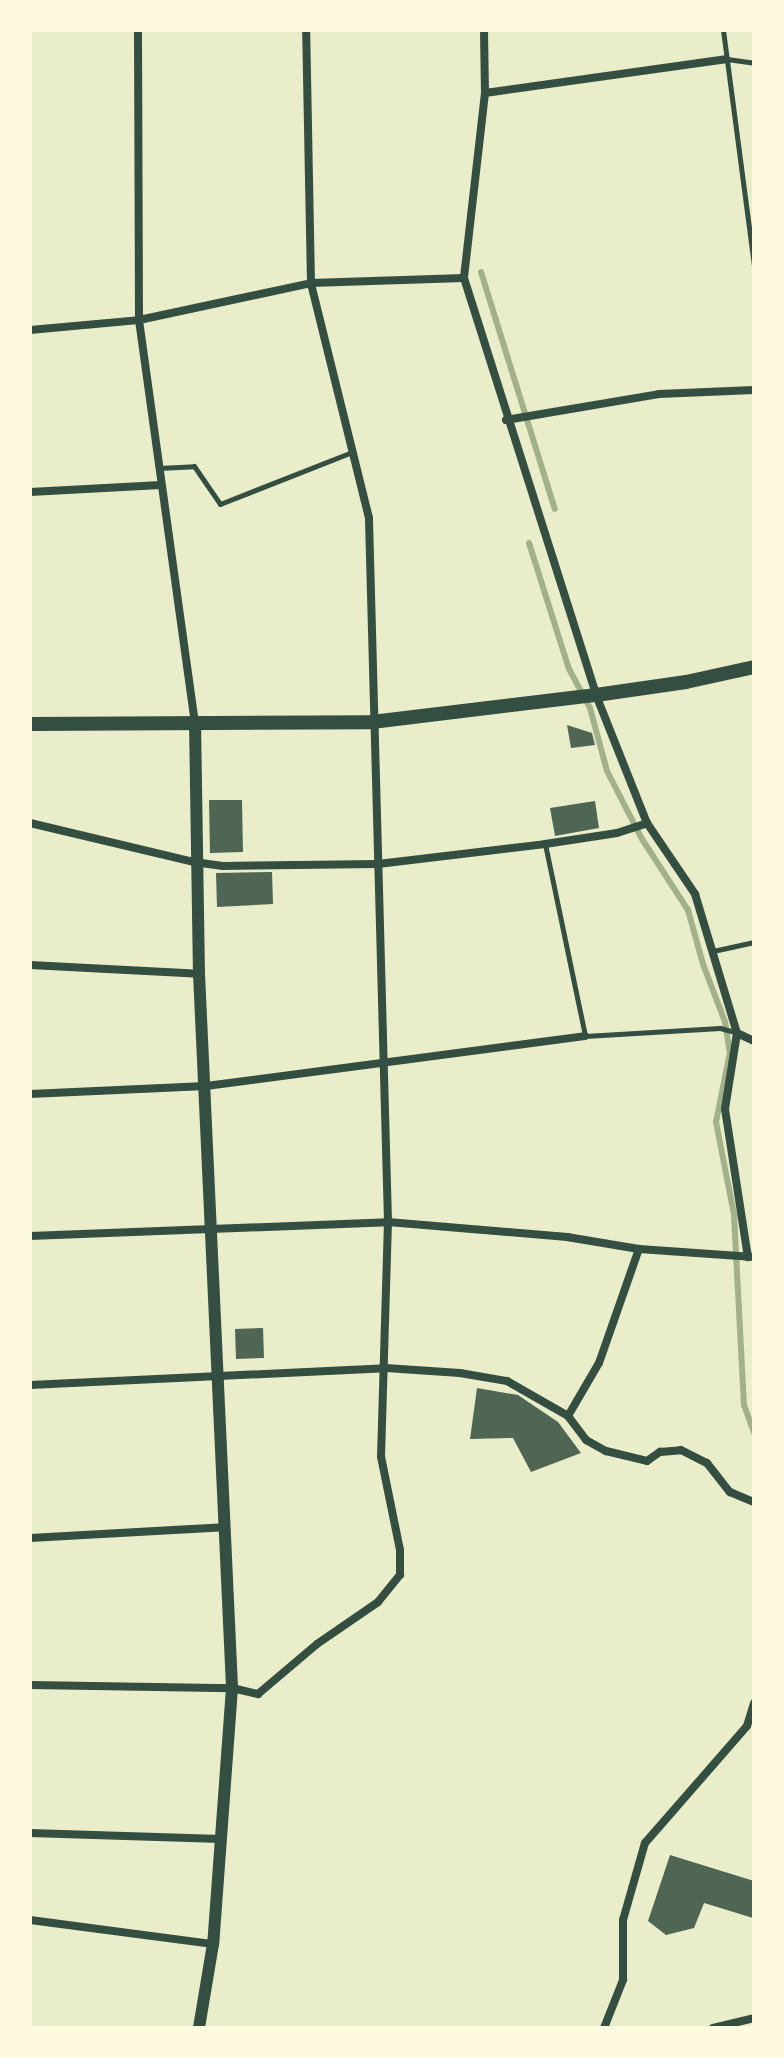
<!DOCTYPE html>
<html>
<head>
<meta charset="utf-8">
<style>
  body { margin:0 }
  #map { position:relative; width:784px; height:2058px; overflow:hidden; background:#e9edc9; font-family:Quicksand,sans-serif }
  div>[style] { position:absolute }
  .stream>* { height:6px; margin:-3px; padding:0 3px; transform-origin:3px; border-radius:3px; background:#a3b18a }
  .building>* { inset:0; background:#4f6655 }
  .service>* { height:5px; margin:-2.5px; padding:0 2.5px; transform-origin:2.5px; border-radius:2.5px; background:#344e41 }
  .minor>* { height:8px; margin:-4px; padding:0 4px; transform-origin:4px; border-radius:4px; background:#344e41 }
  .tertiary>* { height:12px; margin:-6px; padding:0 6px; transform-origin:6px; border-radius:6px; background:#344e41 }
  .primary>* { height:14px; margin:-7px; padding:0 7px; transform-origin:7px; border-radius:7px; background:#344e41 }
  span { translate:-50% -50%; white-space:nowrap; text-align:center; line-height:1.15; -webkit-text-stroke:8px #fefae0; paint-order:stroke }
  .frame { position:absolute; inset:0; border:32px solid #fefae0; pointer-events:none }
</style>
</head>
<body>
<div id="map">
  <div class="stream">
    <i style="left:481px;top:272px;width:248px;rotate:72.7deg"></i>
    <i style="left:529px;top:543px;width:132px;rotate:72.4deg"></i>
    <i style="left:569px;top:669px;width:44px;rotate:61.7deg"></i>
    <i style="left:590px;top:708px;width:65px;rotate:74.9deg"></i>
    <i style="left:607px;top:771px;width:76px;rotate:62.8deg"></i>
    <i style="left:642px;top:839px;width:85px;rotate:57.1deg"></i>
    <i style="left:688px;top:910px;width:56px;rotate:74.5deg"></i>
    <i style="left:703px;top:964px;width:62px;rotate:69.2deg"></i>
    <i style="left:725px;top:1022px;width:30px;rotate:81deg"></i>
    <i style="left:730px;top:1052px;width:71px;rotate:101.3deg"></i>
    <i style="left:716px;top:1122px;width:95px;rotate:79deg"></i>
    <i style="left:734px;top:1215px;width:190px;rotate:87deg"></i>
    <i style="left:744px;top:1405px;width:29px;rotate:70deg"></i>
  </div>
  <div class="building">
    <i style="clip-path:polygon(567px 725px,592px 733px,595px 745px,571px 748px)"></i>
    <i style="clip-path:polygon(209px 800px,242px 800px,243px 852px,210px 853px)"></i>
    <i style="clip-path:polygon(595px 801px,599px 828px,555px 836px,550px 808px)"></i>
    <i style="clip-path:polygon(272px 872px,273px 904px,217px 907px,216px 873px)"></i>
    <i style="clip-path:polygon(263px 1328px,264px 1358px,236px 1359px,235px 1329px)"></i>
    <i style="clip-path:polygon(477px 1388px,518px 1395px,558px 1422px,581px 1453px,531px 1472px,513px 1438px,470px 1439px)"></i>
    <i style="clip-path:polygon(670px 1855px,754px 1881px,753px 1918px,704px 1903px,694px 1928px,666px 1935px,648px 1921px)"></i>
  </div>
  <div class="service">
    <i style="left:723px;top:30px;width:239px;rotate:82.5deg"></i>
    <i style="left:727px;top:59px;width:27px;rotate:8deg"></i>
    <i style="left:159px;top:468px;width:35px;rotate:-3deg"></i>
    <i style="left:194px;top:466px;width:46px;rotate:55.6deg"></i>
    <i style="left:220px;top:504px;width:142px;rotate:-21.5deg"></i>
    <i style="left:545px;top:844px;width:196px;rotate:78.2deg"></i>
    <i style="left:585px;top:1036px;width:135px;rotate:-3.4deg"></i>
    <i style="left:720px;top:1028px;width:16px;rotate:15deg"></i>
    <i style="left:713px;top:951px;width:42px;rotate:-12.4deg"></i>
  </div>
  <div class="minor">
    <i style="left:138px;top:30px;width:290px;rotate:89.8deg"></i>
    <i style="left:139px;top:320px;width:405px;rotate:82.1deg"></i>
    <i style="left:484px;top:30px;width:63px;rotate:89.1deg"></i>
    <i style="left:485px;top:93px;width:186px;rotate:96.5deg"></i>
    <i style="left:464px;top:278px;width:437px;rotate:72.4deg"></i>
    <i style="left:596px;top:695px;width:138px;rotate:68.3deg"></i>
    <i style="left:647px;top:823px;width:86px;rotate:55.9deg"></i>
    <i style="left:695px;top:894px;width:145px;rotate:73.2deg"></i>
    <i style="left:737px;top:1033px;width:77px;rotate:99deg"></i>
    <i style="left:725px;top:1109px;width:150px;rotate:81.2deg"></i>
    <i style="left:485px;top:93px;width:243px;rotate:-8deg"></i>
    <i style="left:30px;top:330px;width:109px;rotate:-5.2deg"></i>
    <i style="left:139px;top:320px;width:176px;rotate:-12.1deg"></i>
    <i style="left:311px;top:283px;width:153px;rotate:-1.9deg"></i>
    <i style="left:506px;top:420px;width:155px;rotate:-9.6deg"></i>
    <i style="left:659px;top:394px;width:95px;rotate:-2.4deg"></i>
    <i style="left:30px;top:492px;width:131px;rotate:-3.1deg"></i>
    <i style="left:30px;top:823px;width:169px;rotate:13.4deg"></i>
    <i style="left:194px;top:862px;width:29px;rotate:8deg"></i>
    <i style="left:223px;top:866px;width:155px;rotate:-0.7deg"></i>
    <i style="left:378px;top:864px;width:168px;rotate:-6.8deg"></i>
    <i style="left:545px;top:844px;width:73px;rotate:-8.7deg"></i>
    <i style="left:617px;top:833px;width:32px;rotate:-18deg"></i>
    <i style="left:30px;top:965px;width:169px;rotate:3deg"></i>
    <i style="left:737px;top:1033px;width:19px;rotate:25deg"></i>
    <i style="left:30px;top:1094px;width:176px;rotate:-2.6deg"></i>
    <i style="left:206px;top:1086px;width:382px;rotate:-7.5deg"></i>
    <i style="left:30px;top:1236px;width:358px;rotate:-2.2deg"></i>
    <i style="left:388px;top:1222px;width:180px;rotate:4.8deg"></i>
    <i style="left:567px;top:1237px;width:73px;rotate:9.5deg"></i>
    <i style="left:639px;top:1249px;width:115px;rotate:4deg"></i>
    <i style="left:30px;top:1385px;width:356px;rotate:-2.7deg"></i>
    <i style="left:386px;top:1368px;width:74px;rotate:3.9deg"></i>
    <i style="left:460px;top:1373px;width:48px;rotate:9.7deg"></i>
    <i style="left:507px;top:1381px;width:70px;rotate:29.8deg"></i>
    <i style="left:568px;top:1416px;width:30px;rotate:53deg"></i>
    <i style="left:586px;top:1440px;width:23px;rotate:29deg"></i>
    <i style="left:606px;top:1451px;width:42px;rotate:13.7deg"></i>
    <i style="left:647px;top:1461px;width:16px;rotate:-35deg"></i>
    <i style="left:660px;top:1452px;width:21px;rotate:-5deg"></i>
    <i style="left:681px;top:1450px;width:29px;rotate:27deg"></i>
    <i style="left:707px;top:1463px;width:37px;rotate:52deg"></i>
    <i style="left:730px;top:1492px;width:26px;rotate:23deg"></i>
    <i style="left:568px;top:1416px;width:61px;rotate:-59.7deg"></i>
    <i style="left:599px;top:1363px;width:121px;rotate:-70.7deg"></i>
    <i style="left:30px;top:1538px;width:194px;rotate:-3.2deg"></i>
    <i style="left:30px;top:1685px;width:202px;rotate:0.9deg"></i>
    <i style="left:232px;top:1688px;width:27px;rotate:13deg"></i>
    <i style="left:258px;top:1694px;width:77px;rotate:-40.3deg"></i>
    <i style="left:317px;top:1644px;width:74px;rotate:-34.5deg"></i>
    <i style="left:378px;top:1602px;width:35px;rotate:-51deg"></i>
    <i style="left:400px;top:1575px;width:25px;rotate:-90deg"></i>
    <i style="left:400px;top:1550px;width:95px;rotate:-101.5deg"></i>
    <i style="left:381px;top:1457px;width:235px;rotate:-88.3deg"></i>
    <i style="left:388px;top:1222px;width:704px;rotate:-91.55deg"></i>
    <i style="left:369px;top:518px;width:242px;rotate:-103.9deg"></i>
    <i style="left:311px;top:283px;width:253px;rotate:-91.1deg"></i>
    <i style="left:30px;top:1833px;width:191px;rotate:1.8deg"></i>
    <i style="left:30px;top:1920px;width:185px;rotate:7.5deg"></i>
    <i style="left:604px;top:2028px;width:52px;rotate:-68.4deg"></i>
    <i style="left:623px;top:1980px;width:60px;rotate:-90deg"></i>
    <i style="left:623px;top:1920px;width:80px;rotate:-74.1deg"></i>
    <i style="left:645px;top:1843px;width:155px;rotate:-48.9deg"></i>
    <i style="left:747px;top:1726px;width:24px;rotate:-73deg"></i>
    <i style="left:713px;top:2028px;width:42px;rotate:-13.7deg"></i>
  </div>
  <div class="tertiary">
    <i style="left:195px;top:721px;width:253px;rotate:89.1deg"></i>
    <i style="left:199px;top:974px;width:715px;rotate:87.35deg"></i>
    <i style="left:232px;top:1688px;width:257px;rotate:94.2deg"></i>
    <i style="left:213px;top:1944px;width:85px;rotate:99.5deg"></i>
  </div>
  <div class="primary">
    <i style="left:30px;top:724px;width:342px;rotate:-0.3deg"></i>
    <i style="left:372px;top:722px;width:226px;rotate:-6.9deg"></i>
    <i style="left:596px;top:695px;width:91px;rotate:-8.2deg"></i>
    <i style="left:686px;top:682px;width:70px;rotate:-12.4deg"></i>
  </div>
  <div class="frame"></div>
</div>
</body>
</html>
